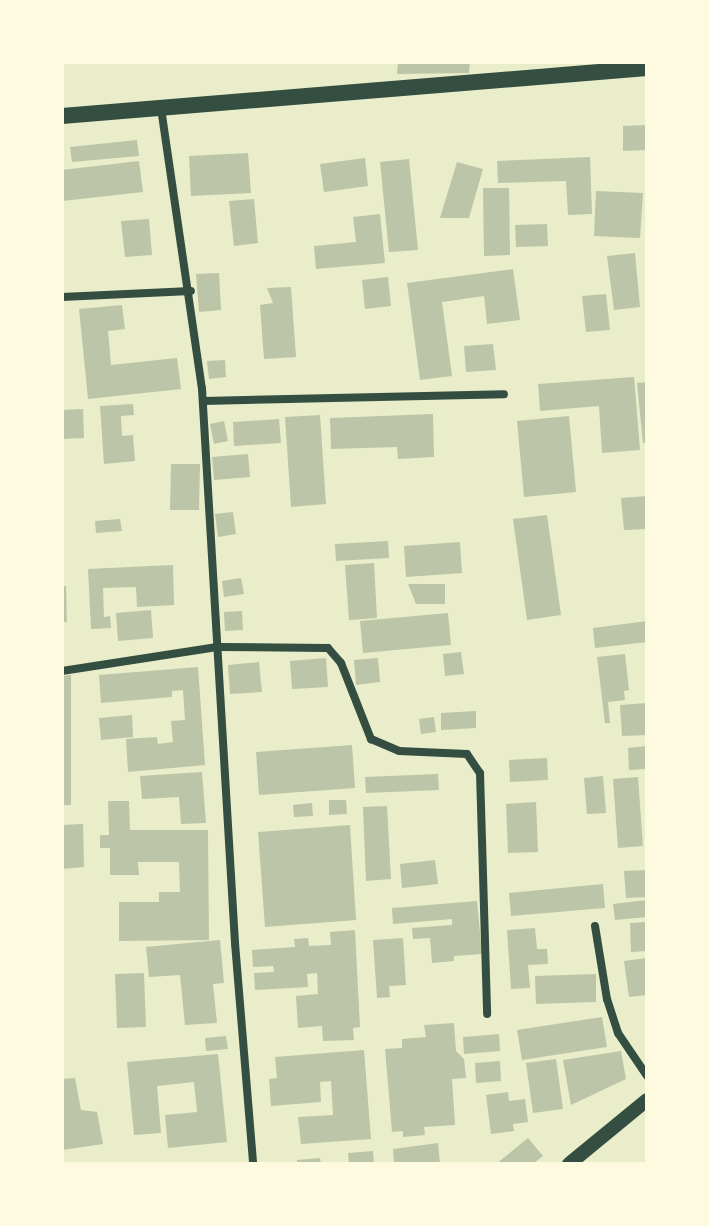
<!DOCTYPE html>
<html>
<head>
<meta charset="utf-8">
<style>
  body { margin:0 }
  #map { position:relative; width:709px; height:1226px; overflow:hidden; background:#e9edc9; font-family:Manrope,sans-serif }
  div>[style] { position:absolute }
  .building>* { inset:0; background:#bcc5a7 }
  .minor>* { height:8px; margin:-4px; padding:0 4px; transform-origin:4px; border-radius:4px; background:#344e41 }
  .tertiary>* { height:14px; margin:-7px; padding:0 7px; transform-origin:7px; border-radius:7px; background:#344e41 }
  .secondary>* { height:16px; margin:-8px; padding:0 8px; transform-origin:8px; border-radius:8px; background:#344e41 }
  span { translate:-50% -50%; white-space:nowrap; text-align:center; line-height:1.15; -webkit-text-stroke:8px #fefae0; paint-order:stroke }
  .frame { position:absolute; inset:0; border:64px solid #fefae0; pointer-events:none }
</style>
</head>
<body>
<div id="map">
  <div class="building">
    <i style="clip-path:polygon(398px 62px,470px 62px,469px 73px,397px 74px)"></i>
    <i style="clip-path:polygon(647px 125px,647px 150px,623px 151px,623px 126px)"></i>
    <i style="clip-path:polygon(137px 140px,139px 156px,72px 162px,70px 147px)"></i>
    <i style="clip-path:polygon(248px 153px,251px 193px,191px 196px,189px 156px)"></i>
    <i style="clip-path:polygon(590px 157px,592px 214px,568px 215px,566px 181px,498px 183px,497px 161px)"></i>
    <i style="clip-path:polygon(365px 158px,368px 186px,324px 192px,320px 164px)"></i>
    <i style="clip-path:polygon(409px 159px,418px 250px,389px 252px,380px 162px)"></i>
    <i style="clip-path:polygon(139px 161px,143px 192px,62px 201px,62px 170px)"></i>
    <i style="clip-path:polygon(457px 162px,483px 169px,469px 218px,440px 218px)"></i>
    <i style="clip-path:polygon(483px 188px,509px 188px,510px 255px,484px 256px)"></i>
    <i style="clip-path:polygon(596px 191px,643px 193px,640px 238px,594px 236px)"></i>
    <i style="clip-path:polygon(254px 199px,258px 243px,234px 246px,229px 201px)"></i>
    <i style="clip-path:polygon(380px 214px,385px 263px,316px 269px,314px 246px,356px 242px,353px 217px)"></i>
    <i style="clip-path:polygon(149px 219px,152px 255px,125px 257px,121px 221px)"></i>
    <i style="clip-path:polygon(547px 224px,548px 246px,516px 247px,515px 225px)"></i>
    <i style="clip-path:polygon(635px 253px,640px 307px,614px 310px,607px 256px)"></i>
    <i style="clip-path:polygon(513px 269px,520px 320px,487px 324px,484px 296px,442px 302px,452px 376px,420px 380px,407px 283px)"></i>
    <i style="clip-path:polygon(219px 273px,221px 310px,199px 312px,196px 274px)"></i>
    <i style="clip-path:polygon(388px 277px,391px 306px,365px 309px,362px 280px)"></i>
    <i style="clip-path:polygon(291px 287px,296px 357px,264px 359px,260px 305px,273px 303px,267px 288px)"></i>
    <i style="clip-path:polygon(606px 294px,610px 330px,586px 332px,582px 296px)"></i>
    <i style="clip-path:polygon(122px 305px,125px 329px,108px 331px,111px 365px,177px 358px,181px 389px,88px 399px,79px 309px)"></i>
    <i style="clip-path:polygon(493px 344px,496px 370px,466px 372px,464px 346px)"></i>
    <i style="clip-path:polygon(225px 360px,226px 377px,209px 379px,207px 361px)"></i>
    <i style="clip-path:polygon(634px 377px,640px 450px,602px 453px,599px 406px,540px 411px,538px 384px)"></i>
    <i style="clip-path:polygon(647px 382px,647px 442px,643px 443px,637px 383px)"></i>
    <i style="clip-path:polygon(133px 404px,134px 415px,121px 416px,122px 436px,133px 435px,135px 461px,104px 464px,100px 406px)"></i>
    <i style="clip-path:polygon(83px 409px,84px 438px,62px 439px,62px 410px)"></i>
    <i style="clip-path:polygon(433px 414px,434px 457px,398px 459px,397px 447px,331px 449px,330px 418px)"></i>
    <i style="clip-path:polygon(320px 415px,326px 504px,291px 507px,285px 417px)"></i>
    <i style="clip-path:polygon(569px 416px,576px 492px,524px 497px,517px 421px)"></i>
    <i style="clip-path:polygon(279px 419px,281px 443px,234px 446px,233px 422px)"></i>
    <i style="clip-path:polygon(224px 421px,228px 441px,214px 444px,210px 424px)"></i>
    <i style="clip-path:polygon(248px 454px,250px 477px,214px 480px,212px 457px)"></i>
    <i style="clip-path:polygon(171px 464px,200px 464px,199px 510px,170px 510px)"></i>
    <i style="clip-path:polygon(647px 496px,647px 529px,624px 530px,621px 498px)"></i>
    <i style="clip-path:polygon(233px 512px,236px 534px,218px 537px,215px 514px)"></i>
    <i style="clip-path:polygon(547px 515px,561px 615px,527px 620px,513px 519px)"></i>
    <i style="clip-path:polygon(120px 519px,122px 531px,96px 533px,95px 521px)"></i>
    <i style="clip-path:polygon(388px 541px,389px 558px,336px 561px,335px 544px)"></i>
    <i style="clip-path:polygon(460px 542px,462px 573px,406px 577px,404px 546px)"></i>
    <i style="clip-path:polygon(374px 563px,377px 618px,349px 620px,345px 565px)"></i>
    <i style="clip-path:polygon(173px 565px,174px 605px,137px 607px,136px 587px,103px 588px,104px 617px,110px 616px,111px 628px,91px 629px,88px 569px)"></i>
    <i style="clip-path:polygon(241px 578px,244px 594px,224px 597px,222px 581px)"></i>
    <i style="clip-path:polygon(408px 584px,445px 584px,445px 604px,416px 604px)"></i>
    <i style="clip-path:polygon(62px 586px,66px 586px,67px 622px,62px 622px)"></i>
    <i style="clip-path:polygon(151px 610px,153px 638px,118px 641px,116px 613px)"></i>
    <i style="clip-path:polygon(242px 611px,243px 630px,225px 631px,224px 612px)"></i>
    <i style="clip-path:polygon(448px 613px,451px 645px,363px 653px,360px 621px)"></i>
    <i style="clip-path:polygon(647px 621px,647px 642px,595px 648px,593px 628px)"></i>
    <i style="clip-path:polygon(461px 652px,464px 674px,445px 676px,443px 654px)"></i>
    <i style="clip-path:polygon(625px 654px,629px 690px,624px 691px,625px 700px,608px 702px,610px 723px,605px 723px,597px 657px)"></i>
    <i style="clip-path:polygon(326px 658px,328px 687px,292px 689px,290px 661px)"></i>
    <i style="clip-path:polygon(378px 658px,380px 682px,356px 685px,354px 660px)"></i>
    <i style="clip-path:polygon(259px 662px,262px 692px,230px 694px,228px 665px)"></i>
    <i style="clip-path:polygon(198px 667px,205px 765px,128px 772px,126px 739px,157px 737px,158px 744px,173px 742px,171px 721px,185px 720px,183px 690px,172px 691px,172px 697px,101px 703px,99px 675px)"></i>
    <i style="clip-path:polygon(71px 675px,71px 805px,62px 805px,62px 676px)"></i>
    <i style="clip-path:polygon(647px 703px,647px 735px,622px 736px,620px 705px)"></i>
    <i style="clip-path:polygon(476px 711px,476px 728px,441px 730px,441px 713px)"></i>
    <i style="clip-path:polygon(132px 715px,133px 737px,101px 740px,99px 718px)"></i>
    <i style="clip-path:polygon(434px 717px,436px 732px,421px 734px,419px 719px)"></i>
    <i style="clip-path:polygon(352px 745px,355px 788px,259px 795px,256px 752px)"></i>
    <i style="clip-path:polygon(647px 746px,647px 769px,629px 770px,628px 748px)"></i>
    <i style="clip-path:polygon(547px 758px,548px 780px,510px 782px,509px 760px)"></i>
    <i style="clip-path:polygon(202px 772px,206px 823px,181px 824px,179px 797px,142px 799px,140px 776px)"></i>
    <i style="clip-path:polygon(438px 774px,439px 790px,366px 793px,365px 777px)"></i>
    <i style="clip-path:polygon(603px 776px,606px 813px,587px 814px,584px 778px)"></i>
    <i style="clip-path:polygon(638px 777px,643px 846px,618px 848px,613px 779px)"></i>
    <i style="clip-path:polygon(329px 800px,346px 800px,347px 814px,329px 815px)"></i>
    <i style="clip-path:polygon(108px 801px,129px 801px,130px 830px,208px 830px,209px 940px,119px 941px,119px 902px,159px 902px,159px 892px,180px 892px,179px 862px,138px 862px,139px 875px,110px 875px,110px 848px,100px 848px,100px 835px,109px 835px)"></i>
    <i style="clip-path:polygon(536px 802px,538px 852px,508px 853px,506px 804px)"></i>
    <i style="clip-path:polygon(312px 803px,313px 816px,294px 817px,293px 805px)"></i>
    <i style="clip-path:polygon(387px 806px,391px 879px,366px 881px,363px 807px)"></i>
    <i style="clip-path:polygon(83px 824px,84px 867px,62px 869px,62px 825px)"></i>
    <i style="clip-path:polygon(350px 825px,356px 920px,265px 927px,258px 832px)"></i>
    <i style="clip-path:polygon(435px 860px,438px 884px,402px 888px,400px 864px)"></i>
    <i style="clip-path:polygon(647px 870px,647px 897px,626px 898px,624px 871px)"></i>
    <i style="clip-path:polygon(603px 884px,605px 908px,511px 916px,509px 893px)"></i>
    <i style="clip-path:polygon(647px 900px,647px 917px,615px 920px,613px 904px)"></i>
    <i style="clip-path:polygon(477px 901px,482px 954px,454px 956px,454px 961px,432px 963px,430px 938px,413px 939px,412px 928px,452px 925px,452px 919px,393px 924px,392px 908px)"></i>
    <i style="clip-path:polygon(647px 922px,647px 951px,631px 952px,630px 923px)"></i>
    <i style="clip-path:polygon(535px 928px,537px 949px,547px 949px,548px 964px,528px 965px,530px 988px,511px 989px,507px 930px)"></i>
    <i style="clip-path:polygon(355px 930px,360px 1027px,353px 1028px,354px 1040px,323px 1041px,322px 1026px,298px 1028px,296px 996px,318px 994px,317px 973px,307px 974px,308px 987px,255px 990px,254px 973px,274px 972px,273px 966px,253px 967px,252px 950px,295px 947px,294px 939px,308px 938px,309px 946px,331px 945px,330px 932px)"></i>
    <i style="clip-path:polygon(403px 938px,406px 985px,389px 986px,390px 997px,377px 998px,373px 940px)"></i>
    <i style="clip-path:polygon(220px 940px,224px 983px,213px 984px,217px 1023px,185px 1025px,180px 975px,149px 977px,146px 947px)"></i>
    <i style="clip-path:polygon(647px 958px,647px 995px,629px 997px,624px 961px)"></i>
    <i style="clip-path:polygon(144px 973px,146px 1027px,117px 1028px,115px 974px)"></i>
    <i style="clip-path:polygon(596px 974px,596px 1002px,536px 1004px,535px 976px)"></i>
    <i style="clip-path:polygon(602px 1017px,607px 1047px,522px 1060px,517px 1030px)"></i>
    <i style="clip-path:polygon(454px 1023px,456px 1051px,464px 1059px,466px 1078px,452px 1079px,455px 1125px,424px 1127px,425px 1135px,403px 1137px,403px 1131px,392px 1132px,385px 1049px,402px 1048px,402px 1039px,426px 1037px,424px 1025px)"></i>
    <i style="clip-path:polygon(499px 1034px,500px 1051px,464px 1054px,463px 1037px)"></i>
    <i style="clip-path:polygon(226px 1036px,228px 1049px,206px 1051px,205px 1038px)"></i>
    <i style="clip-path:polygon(364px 1050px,371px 1139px,301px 1144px,298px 1117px,333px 1115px,331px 1081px,320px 1082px,321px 1102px,271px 1106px,269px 1079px,277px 1078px,275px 1057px)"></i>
    <i style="clip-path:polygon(621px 1051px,626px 1079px,571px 1105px,563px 1060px)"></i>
    <i style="clip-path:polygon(218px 1054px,227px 1142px,168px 1148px,165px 1115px,197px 1112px,194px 1082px,157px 1086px,161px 1133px,134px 1135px,127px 1062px)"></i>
    <i style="clip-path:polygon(556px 1059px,563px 1109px,533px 1113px,526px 1063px)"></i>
    <i style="clip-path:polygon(500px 1061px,501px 1081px,476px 1083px,475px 1063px)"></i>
    <i style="clip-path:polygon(75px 1078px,81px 1110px,97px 1112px,103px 1144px,62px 1150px,62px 1079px)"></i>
    <i style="clip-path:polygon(508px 1092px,509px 1101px,525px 1099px,528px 1122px,513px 1124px,514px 1131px,491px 1134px,486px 1095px)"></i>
    <i style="clip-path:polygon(528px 1138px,543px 1156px,533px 1164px,496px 1164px)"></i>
    <i style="clip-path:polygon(438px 1143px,440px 1164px,394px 1164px,393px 1149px)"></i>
    <i style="clip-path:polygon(373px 1151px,374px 1164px,349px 1164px,348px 1153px)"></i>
    <i style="clip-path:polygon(320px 1158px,321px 1164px,297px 1164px,297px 1160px)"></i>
  </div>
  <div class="minor">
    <i style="left:161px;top:108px;width:284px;rotate:81.7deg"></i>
    <i style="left:202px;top:389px;width:555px;rotate:86.59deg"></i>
    <i style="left:235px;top:943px;width:222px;rotate:85.3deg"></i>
    <i style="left:62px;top:297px;width:129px;rotate:-2.7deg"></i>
    <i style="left:203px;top:401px;width:301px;rotate:-1.3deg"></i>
    <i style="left:62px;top:671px;width:157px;rotate:-8.8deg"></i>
    <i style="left:217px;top:647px;width:111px;rotate:0.5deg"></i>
    <i style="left:328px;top:648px;width:20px;rotate:49deg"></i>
    <i style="left:341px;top:663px;width:82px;rotate:68.5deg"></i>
    <i style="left:371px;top:739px;width:30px;rotate:23deg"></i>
    <i style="left:399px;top:751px;width:68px;rotate:2.5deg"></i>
    <i style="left:467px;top:754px;width:23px;rotate:56deg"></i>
    <i style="left:480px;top:773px;width:241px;rotate:88.3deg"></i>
    <i style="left:595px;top:926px;width:74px;rotate:80.7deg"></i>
    <i style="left:607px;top:999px;width:36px;rotate:72deg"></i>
    <i style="left:618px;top:1033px;width:52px;rotate:56deg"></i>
  </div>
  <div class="tertiary">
    <i style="left:569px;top:1164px;width:101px;rotate:-39.4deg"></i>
  </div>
  <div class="secondary">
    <i style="left:62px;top:116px;width:587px;rotate:-4.69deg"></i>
  </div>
  <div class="frame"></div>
</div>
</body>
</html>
